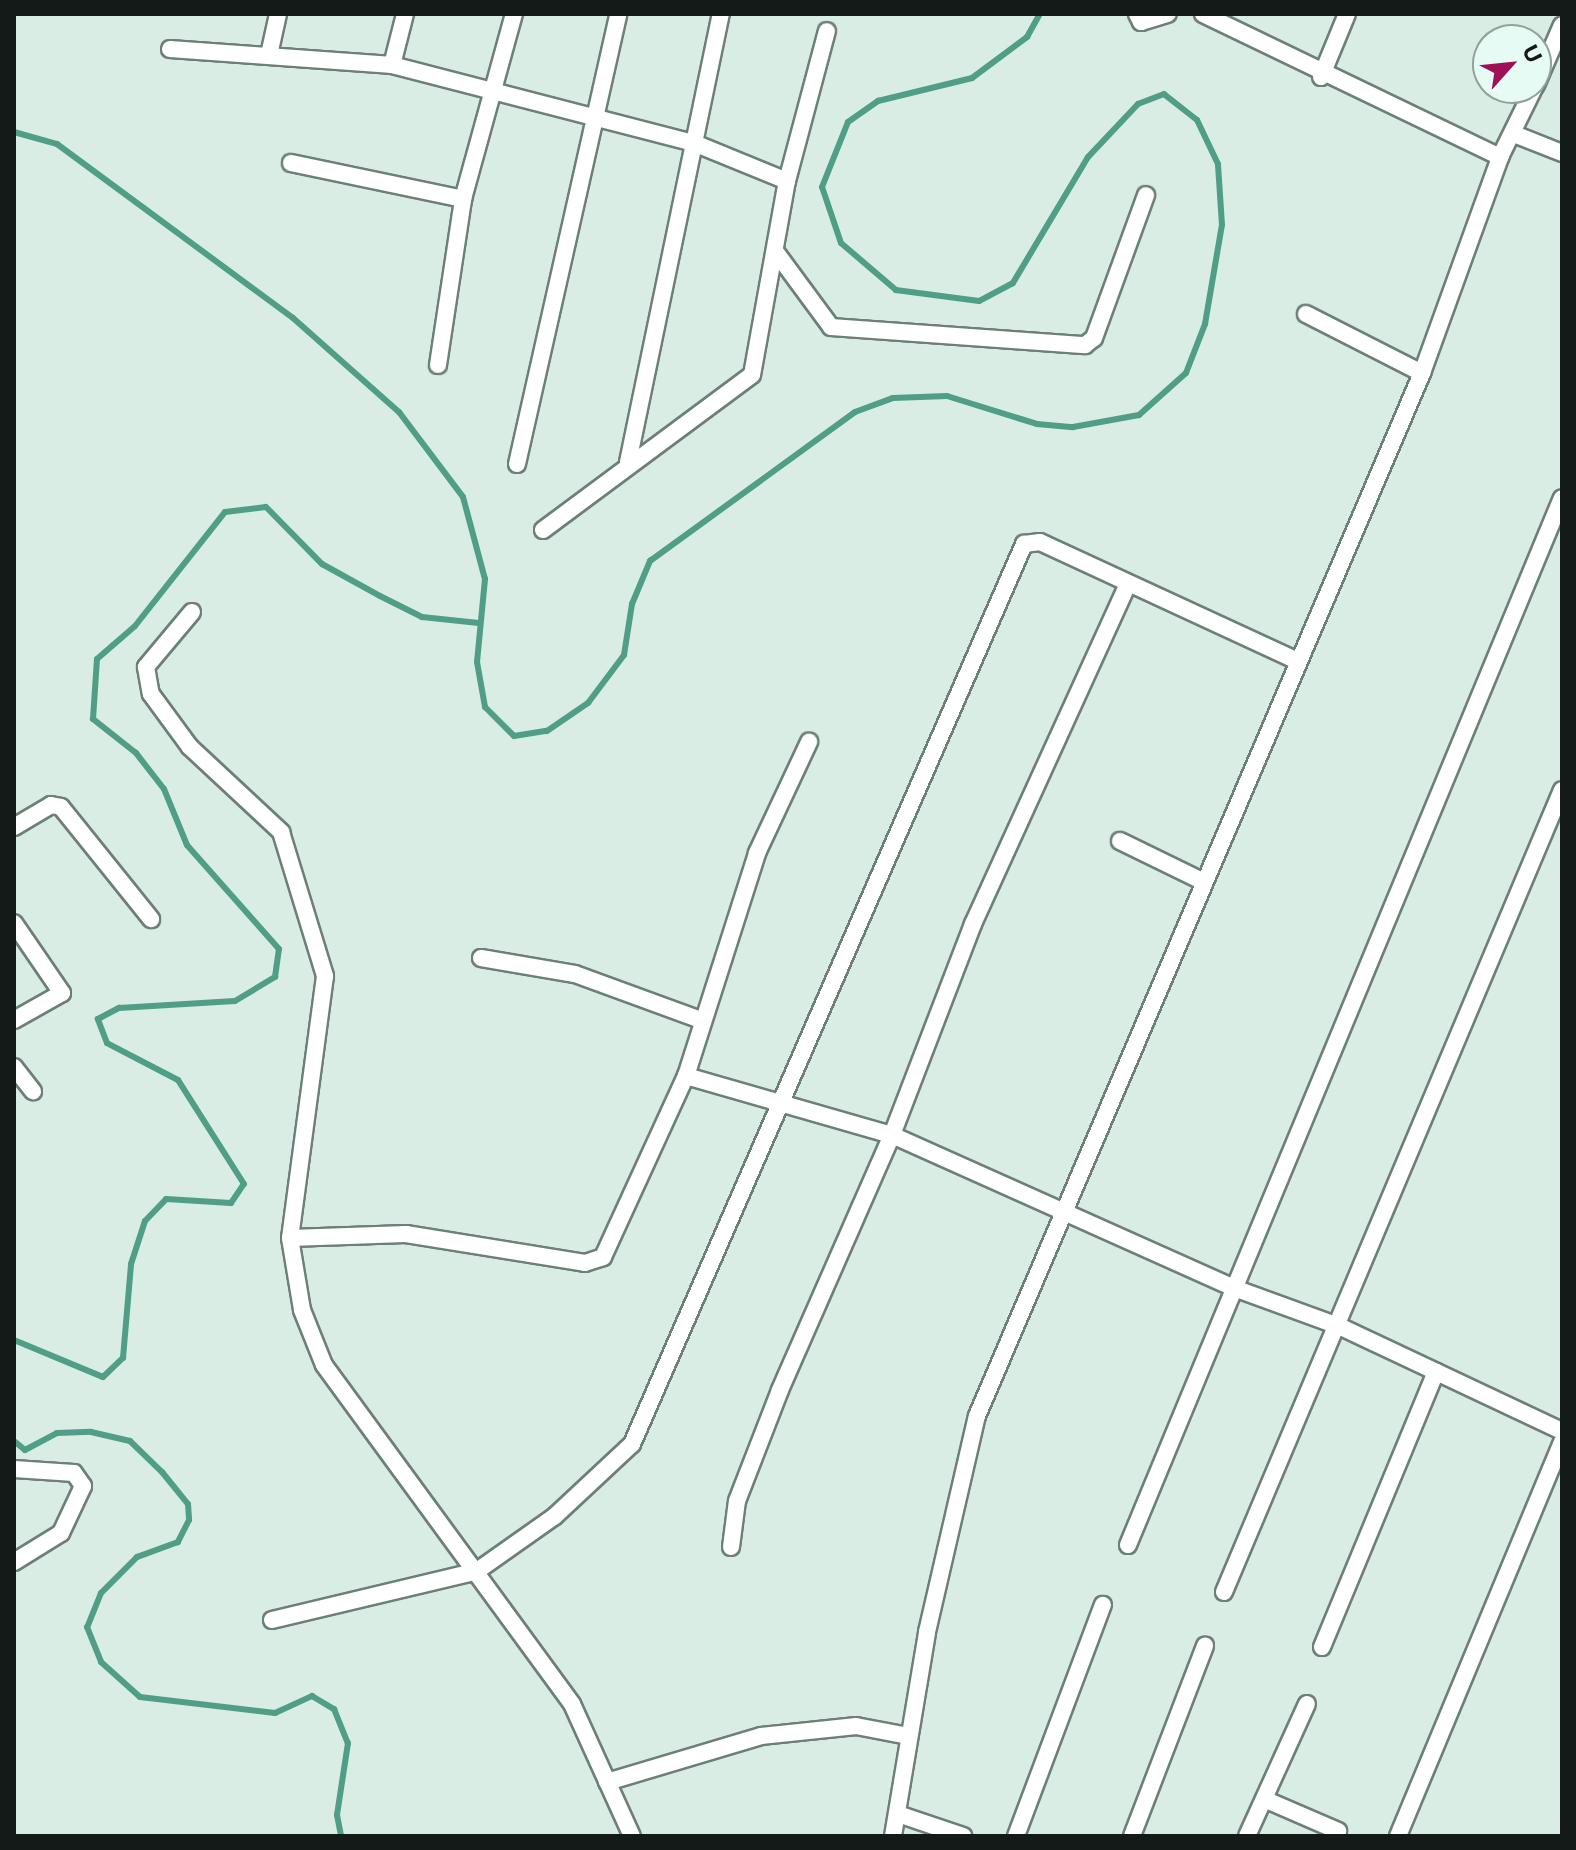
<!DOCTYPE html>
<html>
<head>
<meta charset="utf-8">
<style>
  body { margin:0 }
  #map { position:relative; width:1576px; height:1850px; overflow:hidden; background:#d9ede5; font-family:Montserrat,sans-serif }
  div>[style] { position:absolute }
  .stream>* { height:6px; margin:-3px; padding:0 3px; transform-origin:3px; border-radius:3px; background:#4f9e85 }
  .roads { filter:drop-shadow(2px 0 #6c7f78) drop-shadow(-2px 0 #6c7f78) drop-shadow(0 2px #6c7f78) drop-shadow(0 -2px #6c7f78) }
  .street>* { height:16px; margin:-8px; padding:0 8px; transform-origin:8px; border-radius:8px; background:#fff }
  span { translate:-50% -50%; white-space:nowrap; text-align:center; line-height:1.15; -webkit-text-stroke:6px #e6fbf3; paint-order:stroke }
  .frame { position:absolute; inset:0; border:16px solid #131a18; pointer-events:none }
  .north { position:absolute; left:1472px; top:24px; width:80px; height:80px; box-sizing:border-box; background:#e6fbf3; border:2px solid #92a19b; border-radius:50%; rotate:63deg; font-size:22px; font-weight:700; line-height:32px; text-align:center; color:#131a18 }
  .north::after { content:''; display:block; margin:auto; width:28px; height:36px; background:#a01058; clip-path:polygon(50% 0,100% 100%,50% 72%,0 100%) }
</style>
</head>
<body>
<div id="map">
  <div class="stream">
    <i style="left:14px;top:132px;width:45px;rotate:15.6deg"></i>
    <i style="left:57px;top:144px;width:293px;rotate:36.4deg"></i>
    <i style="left:293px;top:318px;width:142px;rotate:41.6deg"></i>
    <i style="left:399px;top:412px;width:106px;rotate:53deg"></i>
    <i style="left:463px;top:497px;width:85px;rotate:75deg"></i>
    <i style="left:485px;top:579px;width:83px;rotate:95.5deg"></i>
    <i style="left:477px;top:662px;width:46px;rotate:79.9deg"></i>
    <i style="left:485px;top:707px;width:41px;rotate:45deg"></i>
    <i style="left:514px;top:736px;width:33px;rotate:-9deg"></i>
    <i style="left:547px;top:731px;width:50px;rotate:-34.3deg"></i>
    <i style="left:588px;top:703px;width:60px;rotate:-53.1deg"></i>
    <i style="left:624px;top:655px;width:52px;rotate:-81.1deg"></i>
    <i style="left:632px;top:604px;width:47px;rotate:-67.3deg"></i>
    <i style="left:650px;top:561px;width:253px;rotate:-36deg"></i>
    <i style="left:855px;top:412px;width:40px;rotate:-20.2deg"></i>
    <i style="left:893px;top:398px;width:54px;rotate:-2.1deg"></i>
    <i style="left:947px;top:396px;width:94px;rotate:17.3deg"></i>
    <i style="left:1037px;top:424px;width:36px;rotate:5deg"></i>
    <i style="left:1073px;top:427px;width:67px;rotate:-10.3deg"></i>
    <i style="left:1139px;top:415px;width:63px;rotate:-41.8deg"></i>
    <i style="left:1186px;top:373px;width:53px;rotate:-68.8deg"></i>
    <i style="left:1205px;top:324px;width:100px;rotate:-80.3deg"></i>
    <i style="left:1222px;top:225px;width:61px;rotate:-93.8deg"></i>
    <i style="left:1218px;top:164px;width:49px;rotate:-115.5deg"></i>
    <i style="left:1197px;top:120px;width:42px;rotate:-141.8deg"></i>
    <i style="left:1164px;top:94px;width:28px;rotate:159deg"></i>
    <i style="left:1138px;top:104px;width:73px;rotate:133.3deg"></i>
    <i style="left:1088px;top:157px;width:147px;rotate:120.8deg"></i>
    <i style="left:1013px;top:283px;width:38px;rotate:152deg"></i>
    <i style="left:979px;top:301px;width:84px;rotate:-172.5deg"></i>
    <i style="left:896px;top:290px;width:72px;rotate:-139.5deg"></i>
    <i style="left:841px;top:243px;width:59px;rotate:-108.7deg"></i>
    <i style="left:822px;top:187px;width:70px;rotate:-68.2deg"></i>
    <i style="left:848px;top:122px;width:37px;rotate:-35deg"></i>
    <i style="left:878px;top:101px;width:97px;rotate:-13.7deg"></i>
    <i style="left:972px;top:78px;width:69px;rotate:-36.7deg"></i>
    <i style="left:1027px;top:37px;width:26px;rotate:-61deg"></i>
    <i style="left:14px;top:1340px;width:96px;rotate:22.6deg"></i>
    <i style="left:103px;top:1377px;width:28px;rotate:-44deg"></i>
    <i style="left:123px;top:1358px;width:94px;rotate:-85.1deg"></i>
    <i style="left:131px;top:1264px;width:45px;rotate:-72deg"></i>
    <i style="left:145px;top:1221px;width:30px;rotate:-46deg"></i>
    <i style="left:166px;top:1199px;width:65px;rotate:3.5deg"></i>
    <i style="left:231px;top:1203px;width:23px;rotate:-56deg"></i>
    <i style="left:244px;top:1184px;width:123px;rotate:-122.4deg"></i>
    <i style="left:178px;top:1080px;width:80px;rotate:-152.5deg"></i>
    <i style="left:107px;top:1043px;width:26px;rotate:-111deg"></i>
    <i style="left:98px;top:1019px;width:24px;rotate:-28deg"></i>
    <i style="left:119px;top:1008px;width:116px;rotate:-3.5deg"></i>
    <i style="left:235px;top:1001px;width:47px;rotate:-31deg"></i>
    <i style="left:275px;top:977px;width:28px;rotate:-82deg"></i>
    <i style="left:279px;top:949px;width:139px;rotate:-131.5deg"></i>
    <i style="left:187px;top:845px;width:61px;rotate:-112.3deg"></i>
    <i style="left:164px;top:789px;width:46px;rotate:-127.9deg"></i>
    <i style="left:136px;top:753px;width:55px;rotate:-141.7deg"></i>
    <i style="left:93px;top:719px;width:60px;rotate:-86.2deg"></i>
    <i style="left:97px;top:659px;width:50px;rotate:-41deg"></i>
    <i style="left:135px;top:626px;width:145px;rotate:-51.7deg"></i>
    <i style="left:225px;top:512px;width:41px;rotate:-7deg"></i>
    <i style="left:266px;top:507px;width:80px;rotate:45.5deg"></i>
    <i style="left:322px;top:564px;width:66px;rotate:28.9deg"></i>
    <i style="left:380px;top:596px;width:47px;rotate:26.6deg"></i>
    <i style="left:422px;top:617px;width:57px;rotate:6deg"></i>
    <i style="left:14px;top:1441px;width:14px;rotate:39deg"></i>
    <i style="left:25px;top:1450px;width:36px;rotate:-28deg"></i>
    <i style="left:57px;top:1433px;width:34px;rotate:-2deg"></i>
    <i style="left:91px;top:1432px;width:40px;rotate:13deg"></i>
    <i style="left:130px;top:1441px;width:45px;rotate:44.1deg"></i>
    <i style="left:162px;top:1472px;width:41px;rotate:50.9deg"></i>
    <i style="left:188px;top:1504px;width:16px;rotate:86deg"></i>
    <i style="left:189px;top:1520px;width:25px;rotate:117deg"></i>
    <i style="left:178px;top:1542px;width:44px;rotate:159.9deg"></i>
    <i style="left:137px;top:1557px;width:51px;rotate:135deg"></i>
    <i style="left:101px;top:1593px;width:37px;rotate:112deg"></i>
    <i style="left:87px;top:1627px;width:38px;rotate:68deg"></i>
    <i style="left:101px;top:1662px;width:52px;rotate:41.9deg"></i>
    <i style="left:140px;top:1697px;width:136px;rotate:6.8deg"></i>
    <i style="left:275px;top:1713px;width:41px;rotate:-24.7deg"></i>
    <i style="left:312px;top:1696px;width:26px;rotate:31deg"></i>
    <i style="left:334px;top:1709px;width:37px;rotate:68deg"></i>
    <i style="left:348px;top:1743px;width:73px;rotate:98.7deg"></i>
    <i style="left:337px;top:1815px;width:21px;rotate:79deg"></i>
  </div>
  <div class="roads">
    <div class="street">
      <i style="left:1137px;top:14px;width:9px;rotate:63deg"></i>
      <i style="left:1141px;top:22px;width:28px;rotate:-17deg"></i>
      <i style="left:1203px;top:14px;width:330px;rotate:25.7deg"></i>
      <i style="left:170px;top:49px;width:223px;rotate:4.1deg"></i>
      <i style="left:392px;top:65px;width:312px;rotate:14.5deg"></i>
      <i style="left:694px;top:143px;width:100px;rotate:22.2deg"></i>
      <i style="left:269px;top:55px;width:42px;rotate:-77.6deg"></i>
      <i style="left:392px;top:65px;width:53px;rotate:-75.7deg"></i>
      <i style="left:1321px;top:77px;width:68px;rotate:-67.6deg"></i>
      <i style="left:1536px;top:85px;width:65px;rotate:-66.6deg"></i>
      <i style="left:1514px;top:134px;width:52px;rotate:21.6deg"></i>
      <i style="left:291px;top:163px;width:176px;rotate:11.8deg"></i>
      <i style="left:775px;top:251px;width:94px;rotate:53.6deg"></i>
      <i style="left:831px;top:327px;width:255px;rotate:4.1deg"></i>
      <i style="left:1085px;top:345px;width:11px;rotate:-38deg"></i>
      <i style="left:1094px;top:338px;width:152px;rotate:-70deg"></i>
      <i style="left:1306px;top:314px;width:130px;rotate:27deg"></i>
      <i style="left:438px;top:365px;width:168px;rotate:-81.4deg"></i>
      <i style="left:463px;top:199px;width:192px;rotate:-74.6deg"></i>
      <i style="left:628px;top:462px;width:458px;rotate:-78.3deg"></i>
      <i style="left:517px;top:464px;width:461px;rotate:-77.3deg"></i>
      <i style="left:543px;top:530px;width:260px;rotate:-36.6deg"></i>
      <i style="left:752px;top:375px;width:197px;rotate:-79.8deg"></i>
      <i style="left:787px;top:181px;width:155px;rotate:-75.1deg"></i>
      <i style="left:192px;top:612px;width:72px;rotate:129.9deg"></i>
      <i style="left:146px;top:667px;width:27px;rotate:80deg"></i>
      <i style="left:151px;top:694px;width:66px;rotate:53.7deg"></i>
      <i style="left:190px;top:747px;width:125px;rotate:43deg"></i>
      <i style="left:281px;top:832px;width:151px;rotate:73deg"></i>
      <i style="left:325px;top:976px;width:264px;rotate:97.6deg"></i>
      <i style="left:290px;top:1238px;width:73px;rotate:80.5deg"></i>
      <i style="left:302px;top:1310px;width:59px;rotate:68.2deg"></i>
      <i style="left:324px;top:1365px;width:420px;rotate:53.8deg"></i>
      <i style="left:572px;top:1704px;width:145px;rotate:65.6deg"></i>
      <i style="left:14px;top:827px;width:43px;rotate:-30.7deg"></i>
      <i style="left:51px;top:805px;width:10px;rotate:11deg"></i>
      <i style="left:61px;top:807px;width:144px;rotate:51.2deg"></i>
      <i style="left:1120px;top:841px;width:89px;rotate:26deg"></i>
      <i style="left:14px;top:923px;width:85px;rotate:55.6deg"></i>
      <i style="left:62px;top:993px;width:55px;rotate:150.6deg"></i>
      <i style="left:481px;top:958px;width:95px;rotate:9.7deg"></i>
      <i style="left:575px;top:974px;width:134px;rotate:20.1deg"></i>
      <i style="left:14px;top:1067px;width:31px;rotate:52deg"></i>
      <i style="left:686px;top:1076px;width:214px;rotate:16deg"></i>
      <i style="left:892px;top:1135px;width:375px;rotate:24.1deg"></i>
      <i style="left:1234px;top:1288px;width:114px;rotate:20deg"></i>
      <i style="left:1341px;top:1327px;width:244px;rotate:25.2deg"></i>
      <i style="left:290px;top:1238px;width:116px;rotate:-2deg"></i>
      <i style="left:406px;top:1234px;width:181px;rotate:9.2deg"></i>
      <i style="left:585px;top:1263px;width:19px;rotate:-18deg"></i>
      <i style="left:603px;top:1257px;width:199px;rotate:-65.4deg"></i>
      <i style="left:686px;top:1076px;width:234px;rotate:-72.3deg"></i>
      <i style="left:757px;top:853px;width:123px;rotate:-64.9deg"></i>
      <i style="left:14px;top:1469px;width:60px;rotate:3.8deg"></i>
      <i style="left:74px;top:1473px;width:16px;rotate:55deg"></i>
      <i style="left:83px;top:1486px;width:52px;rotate:115.1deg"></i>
      <i style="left:61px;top:1533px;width:55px;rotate:148.3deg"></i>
      <i style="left:1128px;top:1545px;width:1133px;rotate:-67.49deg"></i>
      <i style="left:731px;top:1547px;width:46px;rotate:-82.6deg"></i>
      <i style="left:737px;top:1501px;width:119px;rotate:-68.8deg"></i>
      <i style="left:780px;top:1390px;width:279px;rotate:-66.3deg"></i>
      <i style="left:892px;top:1135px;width:226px;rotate:-69deg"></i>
      <i style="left:973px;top:924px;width:374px;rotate:-65.5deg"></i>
      <i style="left:1224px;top:1592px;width:870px;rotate:-67.15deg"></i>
      <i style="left:272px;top:1620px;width:211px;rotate:-13.4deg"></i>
      <i style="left:477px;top:1571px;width:95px;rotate:-35.2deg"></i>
      <i style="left:555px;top:1516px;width:105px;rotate:-43.1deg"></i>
      <i style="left:632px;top:1444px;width:982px;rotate:-66.46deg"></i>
      <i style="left:1024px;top:544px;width:16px;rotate:-7deg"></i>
      <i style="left:1040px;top:542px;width:284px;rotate:24.8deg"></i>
      <i style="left:1322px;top:1647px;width:298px;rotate:-67.5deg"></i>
      <i style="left:607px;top:1782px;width:161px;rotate:-16.6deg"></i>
      <i style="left:761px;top:1736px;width:96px;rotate:-6deg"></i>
      <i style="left:856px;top:1726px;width:54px;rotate:10.7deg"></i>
      <i style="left:1264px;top:1799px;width:81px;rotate:23.4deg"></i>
      <i style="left:898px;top:1814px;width:69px;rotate:18.7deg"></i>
      <i style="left:893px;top:1836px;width:207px;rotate:-80.5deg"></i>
      <i style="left:927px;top:1632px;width:222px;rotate:-77deg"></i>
      <i style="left:977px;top:1416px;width:1134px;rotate:-66.89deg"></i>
      <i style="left:1422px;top:373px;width:230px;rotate:-70.1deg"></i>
      <i style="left:1500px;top:157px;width:77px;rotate:-63.8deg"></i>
      <i style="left:1016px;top:1836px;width:247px;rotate:-69.4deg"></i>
      <i style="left:1132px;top:1836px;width:204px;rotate:-69deg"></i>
      <i style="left:1247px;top:1836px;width:145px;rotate:-65.6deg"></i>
      <i style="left:1398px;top:1836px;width:427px;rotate:-67.4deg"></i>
    </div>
  </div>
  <div class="frame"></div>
  <div class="north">U</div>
</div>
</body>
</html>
